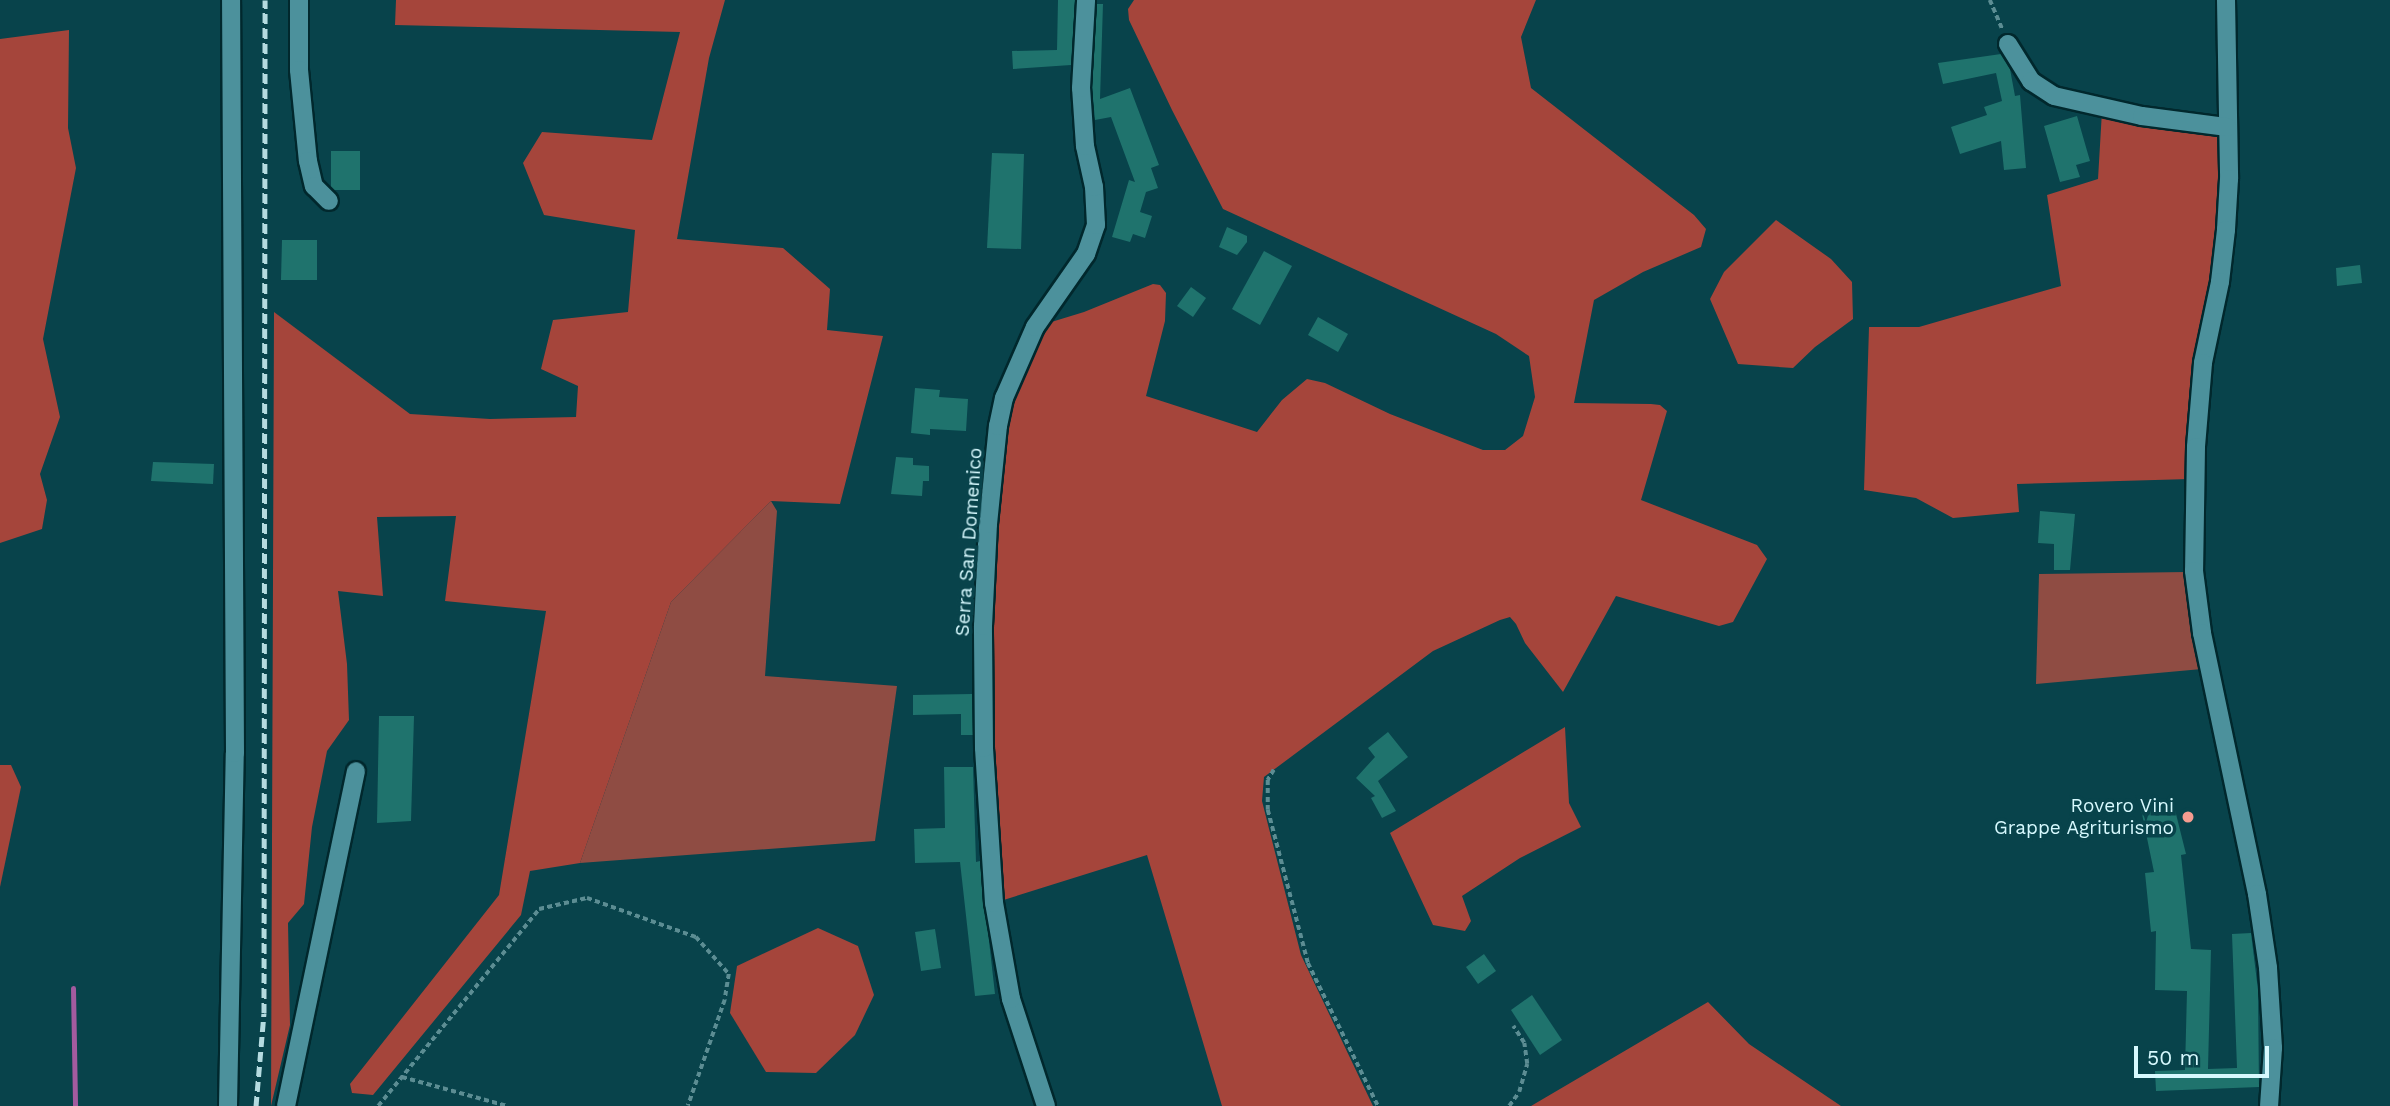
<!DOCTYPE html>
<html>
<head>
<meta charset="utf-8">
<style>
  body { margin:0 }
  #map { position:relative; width:2390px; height:1106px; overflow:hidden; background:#08434b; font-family:"Work Sans",sans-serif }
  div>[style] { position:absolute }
  .green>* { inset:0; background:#8f4c43 }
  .forest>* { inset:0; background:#a5453b }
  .stream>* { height:5px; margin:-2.5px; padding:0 2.5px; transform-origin:2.5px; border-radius:2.5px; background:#a25b9f }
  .building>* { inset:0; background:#1f736d }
  .path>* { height:3.5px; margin-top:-1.75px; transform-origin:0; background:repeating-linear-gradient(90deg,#5c8d93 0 5px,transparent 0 8.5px) }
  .roads { filter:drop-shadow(2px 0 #01282d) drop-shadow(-2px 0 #01282d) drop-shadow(0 2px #01282d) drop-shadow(0 -2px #01282d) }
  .street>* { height:18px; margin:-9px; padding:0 9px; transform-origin:9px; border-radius:9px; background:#4c919c }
  .rail>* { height:5px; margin-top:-2.5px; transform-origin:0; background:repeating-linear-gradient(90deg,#b5dbe0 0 10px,transparent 0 15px) }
  .dots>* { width:19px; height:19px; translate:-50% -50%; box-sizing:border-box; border:4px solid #08434b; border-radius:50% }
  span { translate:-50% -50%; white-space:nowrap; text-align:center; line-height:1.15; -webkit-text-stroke:7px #08434b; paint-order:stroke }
  .street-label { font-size:19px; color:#d7f9fe }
  .poi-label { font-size:19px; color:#d7f9fe }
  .right { translate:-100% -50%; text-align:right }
  .scale { position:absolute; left:2134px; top:1046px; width:135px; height:32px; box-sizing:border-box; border:4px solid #d7f9fe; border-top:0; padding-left:9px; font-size:21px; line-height:24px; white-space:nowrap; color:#d7f9fe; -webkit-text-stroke:5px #08434b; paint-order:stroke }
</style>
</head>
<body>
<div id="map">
  <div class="green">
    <i style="clip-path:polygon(771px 501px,777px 511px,765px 676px,897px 686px,875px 841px,580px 863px,671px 602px)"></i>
    <i style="clip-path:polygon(2187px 572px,2202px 669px,2036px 684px,2039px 574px)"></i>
  </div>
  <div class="forest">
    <i style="clip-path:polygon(396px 0,725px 0,709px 58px,677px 239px,783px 248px,830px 289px,827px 330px,883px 336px,840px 504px,771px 501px,671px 602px,580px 863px,530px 871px,521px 915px,373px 1095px,352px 1093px,350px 1084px,499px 895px,546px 611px,445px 601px,456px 516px,377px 517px,383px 596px,338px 591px,347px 664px,349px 720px,327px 751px,312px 827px,304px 904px,288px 923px,290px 1025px,271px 1106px,274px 312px,410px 414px,490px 419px,576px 417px,578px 386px,541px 369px,553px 320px,628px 312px,635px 230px,544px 215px,523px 163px,542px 132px,652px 140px,680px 32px,395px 25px)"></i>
    <i style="clip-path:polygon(1134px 0,1536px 0,1521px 37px,1531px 88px,1694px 215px,1706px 229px,1701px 247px,1643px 272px,1594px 300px,1574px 403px,1651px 404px,1660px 405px,1667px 411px,1641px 500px,1757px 545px,1767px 559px,1733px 622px,1719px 626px,1616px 596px,1563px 692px,1525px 643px,1516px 624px,1510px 617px,1500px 620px,1433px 651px,1264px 777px,1262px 801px,1301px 955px,1373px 1106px,1222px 1106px,1147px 855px,994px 903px,984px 748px,998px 426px,1035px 327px,1084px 312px,1153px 284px,1160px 285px,1166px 293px,1165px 321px,1146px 396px,1257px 432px,1282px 400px,1307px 379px,1325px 383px,1390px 414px,1483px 450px,1505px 450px,1523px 436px,1535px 397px,1529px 356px,1496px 334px,1223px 209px,1172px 110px,1129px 20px,1128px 9px)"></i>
    <i style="clip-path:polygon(69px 30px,68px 128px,76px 168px,43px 339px,60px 417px,40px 474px,47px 500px,42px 529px,0 543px,0 39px)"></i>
    <i style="clip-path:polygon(2102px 111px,2220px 131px,2218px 236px,2202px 331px,2190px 479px,2017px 484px,2019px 512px,1953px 518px,1916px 498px,1864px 490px,1869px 327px,1919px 327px,2061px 286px,2047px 195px,2098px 179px)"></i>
    <i style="clip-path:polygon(1776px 220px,1831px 259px,1852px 282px,1853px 319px,1815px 347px,1793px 368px,1738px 364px,1710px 299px,1724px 272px)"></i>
    <i style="clip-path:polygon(1565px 727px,1569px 803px,1581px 827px,1520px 858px,1462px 896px,1471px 921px,1465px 931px,1433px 925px,1390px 833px)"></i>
    <i style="clip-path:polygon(0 765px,11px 765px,21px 787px,0 887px)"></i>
    <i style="clip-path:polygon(818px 928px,858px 946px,874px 995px,855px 1035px,816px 1073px,766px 1072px,730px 1013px,737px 966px)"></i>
    <i style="clip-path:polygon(1708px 1002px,1749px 1044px,1841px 1106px,1531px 1106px)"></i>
  </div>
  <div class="stream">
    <i style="left:73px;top:988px;width:118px;rotate:89deg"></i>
  </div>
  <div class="building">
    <i style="clip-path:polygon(1058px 0,1075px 0,1071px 65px,1013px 69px,1012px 51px,1057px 50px)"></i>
    <i style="clip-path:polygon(1097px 4px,1103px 4px,1100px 99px,1130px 88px,1159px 165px,1151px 168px,1158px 188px,1146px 192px,1140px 212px,1152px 216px,1145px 238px,1133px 234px,1130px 242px,1112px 237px,1129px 180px,1135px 182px,1111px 117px,1095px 120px,1092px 88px)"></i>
    <i style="clip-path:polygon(2001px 54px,2010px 69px,2015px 96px,2020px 95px,2026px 168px,2004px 170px,2001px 141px,1960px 154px,1951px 127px,1987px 115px,1984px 107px,2002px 101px,1996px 73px,1943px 84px,1938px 63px)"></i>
    <i style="clip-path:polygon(2077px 116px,2090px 161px,2076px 165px,2080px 177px,2060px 182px,2044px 126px)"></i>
    <i style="clip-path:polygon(331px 151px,360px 151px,360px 190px,334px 190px,331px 187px)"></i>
    <i style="clip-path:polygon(992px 153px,1024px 154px,1021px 249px,987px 248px)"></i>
    <i style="clip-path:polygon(1227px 227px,1247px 236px,1247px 242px,1237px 255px,1219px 247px)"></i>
    <i style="clip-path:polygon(282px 240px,317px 240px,317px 280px,281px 280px)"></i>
    <i style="clip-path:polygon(1264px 251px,1292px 266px,1260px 325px,1232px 309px)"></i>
    <i style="clip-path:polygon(2360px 265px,2362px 283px,2337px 286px,2336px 268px)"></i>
    <i style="clip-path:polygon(1191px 287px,1206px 298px,1193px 317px,1177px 306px)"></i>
    <i style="clip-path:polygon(1318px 317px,1348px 334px,1338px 352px,1308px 335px)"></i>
    <i style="clip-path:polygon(915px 388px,940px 390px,939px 397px,968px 399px,966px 431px,930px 429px,930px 435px,911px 433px)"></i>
    <i style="clip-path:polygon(896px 457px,913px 458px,913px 465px,929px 466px,929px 481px,923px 481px,922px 496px,891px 494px)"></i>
    <i style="clip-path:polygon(153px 462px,214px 464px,213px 484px,151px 481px)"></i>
    <i style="clip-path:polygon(2040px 511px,2075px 514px,2070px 570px,2054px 570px,2054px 544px,2038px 543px)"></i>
    <i style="clip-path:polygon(972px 694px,973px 735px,961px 735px,961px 714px,913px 715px,913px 695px)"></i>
    <i style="clip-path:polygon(379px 716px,414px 716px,411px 821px,377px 823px)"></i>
    <i style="clip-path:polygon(1388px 732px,1408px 757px,1378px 781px,1396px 811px,1382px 818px,1371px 798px,1375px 796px,1356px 778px,1375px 757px,1368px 748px)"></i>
    <i style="clip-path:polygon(944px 767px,973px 767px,976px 862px,980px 861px,995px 994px,975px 996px,960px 862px,915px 863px,914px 829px,945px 828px)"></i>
    <i style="clip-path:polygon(2173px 802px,2186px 854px,2181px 855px,2191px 949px,2211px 950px,2208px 1069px,2237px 1068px,2232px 934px,2251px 933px,2258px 990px,2259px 1087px,2156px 1091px,2155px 1071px,2185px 1070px,2187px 991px,2155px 990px,2156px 931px,2151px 932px,2145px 873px,2154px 872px,2141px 809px)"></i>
    <i style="clip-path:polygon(935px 929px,941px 968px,921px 971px,915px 932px)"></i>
    <i style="clip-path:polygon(1484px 954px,1496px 971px,1478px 984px,1466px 967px)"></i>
    <i style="clip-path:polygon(1532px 995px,1562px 1040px,1540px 1055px,1511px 1010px)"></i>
  </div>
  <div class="path">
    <i style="left:1990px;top:0;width:33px;rotate:67deg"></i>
    <i style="left:1274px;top:770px;width:12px;rotate:121deg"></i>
    <i style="left:1268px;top:780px;width:30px;rotate:90deg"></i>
    <i style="left:1268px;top:810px;width:158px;rotate:75.3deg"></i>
    <i style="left:1308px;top:963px;width:159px;rotate:63.9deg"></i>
    <i style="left:402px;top:1077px;width:109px;rotate:15.4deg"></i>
    <i style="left:378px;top:1106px;width:254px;rotate:-50.7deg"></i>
    <i style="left:539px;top:909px;width:49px;rotate:-12.9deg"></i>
    <i style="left:587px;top:898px;width:116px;rotate:19.7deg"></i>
    <i style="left:696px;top:937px;width:50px;rotate:48.3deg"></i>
    <i style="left:729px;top:974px;width:26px;rotate:99deg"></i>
    <i style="left:725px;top:1000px;width:112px;rotate:109.2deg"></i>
    <i style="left:1509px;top:1106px;width:17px;rotate:-54deg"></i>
    <i style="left:1519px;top:1092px;width:29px;rotate:-74deg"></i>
    <i style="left:1527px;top:1064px;width:21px;rotate:-98deg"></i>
    <i style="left:1524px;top:1043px;width:20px;rotate:-123deg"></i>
  </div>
  <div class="roads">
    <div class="street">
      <i style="left:299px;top:0;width:70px;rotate:90deg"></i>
      <i style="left:299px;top:70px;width:91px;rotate:84.4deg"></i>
      <i style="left:308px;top:161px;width:26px;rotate:77deg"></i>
      <i style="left:314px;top:186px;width:21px;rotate:45deg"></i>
      <i style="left:2226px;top:0;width:179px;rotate:89deg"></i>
      <i style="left:2229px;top:179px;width:51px;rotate:93.4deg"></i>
      <i style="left:2226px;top:230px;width:52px;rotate:96.6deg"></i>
      <i style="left:2220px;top:282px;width:83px;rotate:101.9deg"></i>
      <i style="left:2203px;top:363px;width:84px;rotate:94.8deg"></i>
      <i style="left:2196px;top:447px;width:124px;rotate:90.9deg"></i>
      <i style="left:2194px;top:571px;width:63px;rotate:82.6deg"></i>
      <i style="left:2202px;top:633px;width:267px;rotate:78.1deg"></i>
      <i style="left:2257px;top:894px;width:75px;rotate:81.5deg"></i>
      <i style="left:2268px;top:968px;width:80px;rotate:86.4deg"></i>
      <i style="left:2273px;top:1048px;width:58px;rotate:93.9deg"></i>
      <i style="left:2008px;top:44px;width:44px;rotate:58.1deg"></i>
      <i style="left:2031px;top:81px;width:27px;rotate:33deg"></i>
      <i style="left:2054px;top:96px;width:90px;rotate:12.8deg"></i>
      <i style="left:2142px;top:116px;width:86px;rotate:7.4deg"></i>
      <i style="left:228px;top:1106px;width:353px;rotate:-88.9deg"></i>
      <i style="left:235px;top:753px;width:753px;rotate:-90.3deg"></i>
      <i style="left:286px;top:1106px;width:342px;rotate:-78.2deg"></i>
      <i style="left:1046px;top:1106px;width:113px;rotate:-108.1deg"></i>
      <i style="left:1011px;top:999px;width:97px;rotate:-100deg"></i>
      <i style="left:994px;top:903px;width:155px;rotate:-93.7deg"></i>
      <i style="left:984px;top:748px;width:122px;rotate:-90.5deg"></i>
      <i style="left:983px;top:626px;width:102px;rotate:-87.2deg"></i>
      <i style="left:988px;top:524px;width:99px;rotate:-84.2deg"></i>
      <i style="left:998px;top:426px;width:29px;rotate:-78deg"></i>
      <i style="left:1004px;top:398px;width:77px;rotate:-66.4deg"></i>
      <i style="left:1035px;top:327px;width:89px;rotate:-55.1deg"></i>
      <i style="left:1086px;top:254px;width:31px;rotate:-71deg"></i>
      <i style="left:1096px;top:225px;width:38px;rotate:-93deg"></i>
      <i style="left:1094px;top:187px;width:42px;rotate:-102.4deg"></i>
      <i style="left:1085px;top:146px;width:58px;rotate:-93.9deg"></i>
      <i style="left:1081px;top:88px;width:88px;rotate:-86.7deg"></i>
    </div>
  </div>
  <div class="rail">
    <i style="left:256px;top:1106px;width:93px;rotate:-85.1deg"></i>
    <i style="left:264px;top:1013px;width:1013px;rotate:-89.94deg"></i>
  </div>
  <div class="dots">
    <i style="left:2188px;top:817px;background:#f59c90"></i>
  </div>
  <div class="street-label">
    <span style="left:969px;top:542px;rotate:-86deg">Serra San Domenico</span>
  </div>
  <div class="poi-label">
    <span class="right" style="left:2174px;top:817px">Rovero Vini<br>Grappe Agriturismo</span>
  </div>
  <div class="scale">50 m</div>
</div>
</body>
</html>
